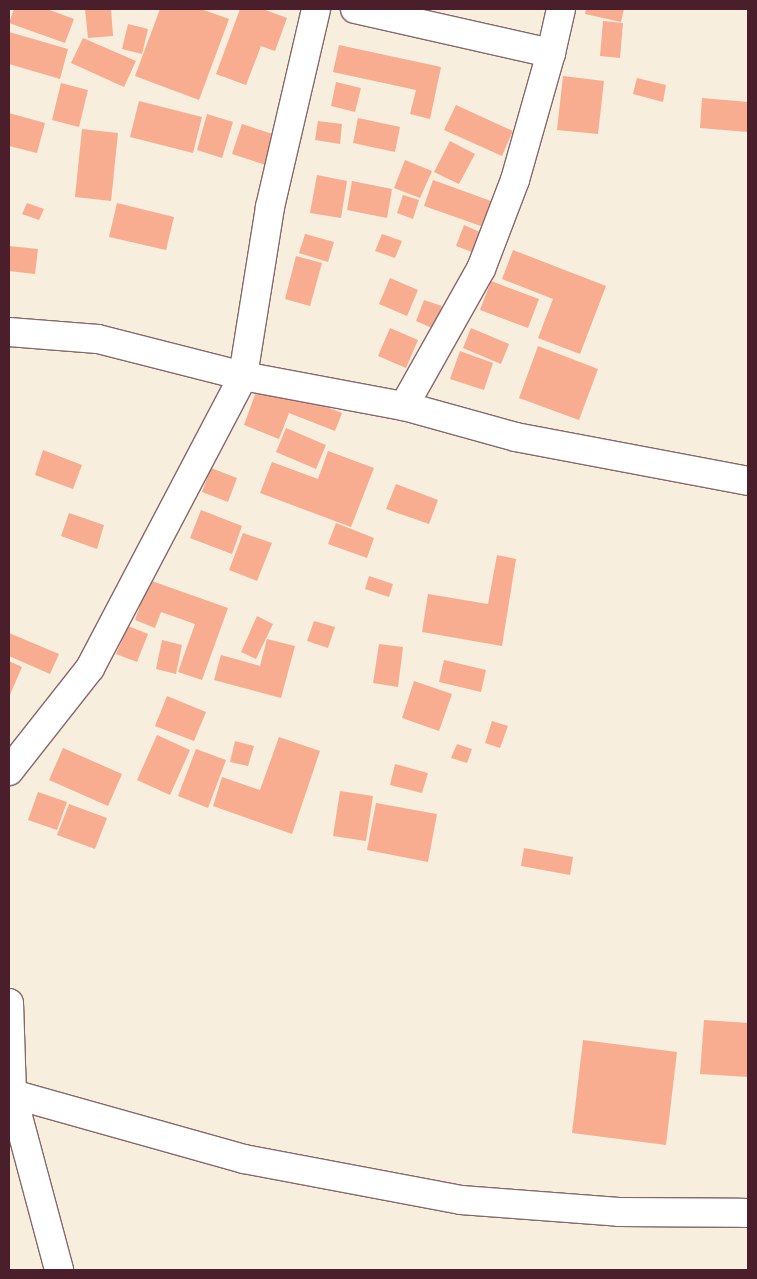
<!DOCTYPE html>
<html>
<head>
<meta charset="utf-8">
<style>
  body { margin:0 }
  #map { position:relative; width:757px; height:1279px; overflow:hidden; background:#f7eede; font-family:"Gentium Book Plus",serif }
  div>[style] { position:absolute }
  .building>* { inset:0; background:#f8ad91 }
  .roads { filter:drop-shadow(1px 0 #87676a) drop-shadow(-1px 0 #87676a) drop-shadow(0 1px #87676a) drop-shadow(0 -1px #87676a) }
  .minor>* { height:28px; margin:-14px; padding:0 14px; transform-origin:14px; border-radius:14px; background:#fff }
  span { translate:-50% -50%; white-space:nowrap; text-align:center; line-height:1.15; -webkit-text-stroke:5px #fff; paint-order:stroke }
  .frame { position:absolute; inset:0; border:10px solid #4a1f2b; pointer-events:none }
</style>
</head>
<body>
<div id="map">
  <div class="building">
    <i style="clip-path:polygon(14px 9px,47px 9px,74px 19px,65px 43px,9px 23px)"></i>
    <i style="clip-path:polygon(85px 9px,111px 9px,113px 36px,88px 38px)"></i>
    <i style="clip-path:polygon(160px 9px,201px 9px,229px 19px,199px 100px,135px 76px)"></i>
    <i style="clip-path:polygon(240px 9px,263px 9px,287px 18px,275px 51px,261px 46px,246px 85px,216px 74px)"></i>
    <i style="clip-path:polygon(586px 9px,624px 9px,621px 22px,585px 14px)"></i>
    <i style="clip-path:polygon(603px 21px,623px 23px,620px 58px,600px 56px)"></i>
    <i style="clip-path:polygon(128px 24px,148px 29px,142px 54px,122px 49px)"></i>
    <i style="clip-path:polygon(9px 32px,68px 49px,60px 79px,9px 64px)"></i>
    <i style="clip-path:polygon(83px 38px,136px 61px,124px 87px,71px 63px)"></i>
    <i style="clip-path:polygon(339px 45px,441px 67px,430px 119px,410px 114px,416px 90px,333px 72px)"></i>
    <i style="clip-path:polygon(563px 76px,604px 81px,598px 134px,557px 130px)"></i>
    <i style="clip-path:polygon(637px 78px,666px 85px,663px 102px,633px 94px)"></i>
    <i style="clip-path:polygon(336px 82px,361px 88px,355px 112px,331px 106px)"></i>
    <i style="clip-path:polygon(61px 83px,88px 90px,79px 127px,52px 120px)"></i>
    <i style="clip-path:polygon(702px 98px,748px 102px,748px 132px,700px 128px)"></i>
    <i style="clip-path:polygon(139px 101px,202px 117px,193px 153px,130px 137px)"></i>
    <i style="clip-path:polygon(456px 105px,513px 131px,502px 156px,444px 130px)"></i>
    <i style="clip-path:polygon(9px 113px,45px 123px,37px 153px,9px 146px)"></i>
    <i style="clip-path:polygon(207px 114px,233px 122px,222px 158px,197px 150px)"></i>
    <i style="clip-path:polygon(358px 118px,400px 127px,395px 152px,353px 143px)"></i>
    <i style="clip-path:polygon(318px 121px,342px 124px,340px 144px,315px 140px)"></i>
    <i style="clip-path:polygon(242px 124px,282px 137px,272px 167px,232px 154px)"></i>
    <i style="clip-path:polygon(82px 129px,118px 133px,111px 201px,75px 197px)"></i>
    <i style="clip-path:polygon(450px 141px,475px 154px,459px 184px,434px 172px)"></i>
    <i style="clip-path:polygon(405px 160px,432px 171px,420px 198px,394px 188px)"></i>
    <i style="clip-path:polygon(317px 175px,347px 181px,341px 218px,310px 213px)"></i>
    <i style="clip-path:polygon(433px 180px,491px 201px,481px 226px,424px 206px)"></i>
    <i style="clip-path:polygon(352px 181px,392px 189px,387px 218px,347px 210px)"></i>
    <i style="clip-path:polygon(403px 195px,419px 200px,413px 219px,397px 213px)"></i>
    <i style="clip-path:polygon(27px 203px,44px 209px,39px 220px,22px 214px)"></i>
    <i style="clip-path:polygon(117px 203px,174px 217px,166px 250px,109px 237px)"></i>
    <i style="clip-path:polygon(464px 225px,480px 232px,472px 252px,456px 246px)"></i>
    <i style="clip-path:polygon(305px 234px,334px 242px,328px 262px,299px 253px)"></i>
    <i style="clip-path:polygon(382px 234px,402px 241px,395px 258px,375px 251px)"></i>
    <i style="clip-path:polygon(9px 246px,38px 249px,35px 274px,9px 271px)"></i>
    <i style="clip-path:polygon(513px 250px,606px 286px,580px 354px,538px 338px,553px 299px,502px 279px)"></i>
    <i style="clip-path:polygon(296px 256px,322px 263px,310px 306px,285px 299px)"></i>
    <i style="clip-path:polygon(390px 278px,418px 290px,407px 316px,379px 304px)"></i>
    <i style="clip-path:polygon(491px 281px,539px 299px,528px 328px,480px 310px)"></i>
    <i style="clip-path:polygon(424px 300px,442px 306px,434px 329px,416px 321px)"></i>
    <i style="clip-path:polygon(390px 328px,418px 340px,406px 368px,378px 356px)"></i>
    <i style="clip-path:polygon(471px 328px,509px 344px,501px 364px,463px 348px)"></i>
    <i style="clip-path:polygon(538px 346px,598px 369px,579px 420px,519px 398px)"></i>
    <i style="clip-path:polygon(460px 351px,493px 363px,484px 390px,450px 379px)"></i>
    <i style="clip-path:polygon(260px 381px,342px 413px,335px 431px,289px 413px,279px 439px,244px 425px)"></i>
    <i style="clip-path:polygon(286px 428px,326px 445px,316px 469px,276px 452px)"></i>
    <i style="clip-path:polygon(43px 450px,82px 465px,73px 489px,35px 475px)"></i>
    <i style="clip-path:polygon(328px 451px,374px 468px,351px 527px,260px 493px,272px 462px,318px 479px)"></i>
    <i style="clip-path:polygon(211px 468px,237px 478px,228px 502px,202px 492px)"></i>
    <i style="clip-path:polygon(396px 484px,438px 500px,429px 524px,386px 509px)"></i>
    <i style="clip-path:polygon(201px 510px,242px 526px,232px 554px,190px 538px)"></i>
    <i style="clip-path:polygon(69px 513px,104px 525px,97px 549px,61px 536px)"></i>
    <i style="clip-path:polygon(336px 523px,374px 538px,367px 558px,328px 544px)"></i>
    <i style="clip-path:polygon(243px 533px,272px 543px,257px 581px,229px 570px)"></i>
    <i style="clip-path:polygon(497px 555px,516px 559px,502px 646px,422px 632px,428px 594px,488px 604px)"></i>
    <i style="clip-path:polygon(369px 576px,393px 584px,389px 597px,365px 589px)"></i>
    <i style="clip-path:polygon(149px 580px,228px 608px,202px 680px,178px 672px,195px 624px,161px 612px,155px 628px,135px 620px)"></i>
    <i style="clip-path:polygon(257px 616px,273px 624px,256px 659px,241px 652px)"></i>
    <i style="clip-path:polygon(314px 621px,335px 627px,328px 648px,307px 641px)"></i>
    <i style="clip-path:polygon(128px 626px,148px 634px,137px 662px,116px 654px)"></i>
    <i style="clip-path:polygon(9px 633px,59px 654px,50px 674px,9px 656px)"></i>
    <i style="clip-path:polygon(267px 639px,295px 646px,281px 698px,214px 680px,221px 655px,260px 666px)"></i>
    <i style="clip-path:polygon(162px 640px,182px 645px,176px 674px,156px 669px)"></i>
    <i style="clip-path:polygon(379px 644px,403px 647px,398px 687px,373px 683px)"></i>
    <i style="clip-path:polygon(444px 660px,486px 670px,481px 692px,439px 682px)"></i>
    <i style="clip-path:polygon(9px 661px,22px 667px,9px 697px)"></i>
    <i style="clip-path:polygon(414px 681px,452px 694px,439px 731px,402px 718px)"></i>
    <i style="clip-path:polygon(167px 696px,206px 712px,194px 741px,155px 726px)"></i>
    <i style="clip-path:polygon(492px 721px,508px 726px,500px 748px,485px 743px)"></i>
    <i style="clip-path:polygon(157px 735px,190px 750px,170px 795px,137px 780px)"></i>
    <i style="clip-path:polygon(279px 737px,320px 751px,292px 834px,213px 806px,222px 777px,260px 790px)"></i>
    <i style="clip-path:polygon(235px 741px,254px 746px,248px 766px,230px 762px)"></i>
    <i style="clip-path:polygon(457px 744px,472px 749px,467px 763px,451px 758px)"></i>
    <i style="clip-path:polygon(63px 748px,122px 774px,108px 806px,49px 780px)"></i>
    <i style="clip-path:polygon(196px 749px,226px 760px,208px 808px,178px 796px)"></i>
    <i style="clip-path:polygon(395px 764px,428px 773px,422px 793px,390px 785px)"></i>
    <i style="clip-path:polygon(340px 791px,373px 796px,366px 841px,333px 836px)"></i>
    <i style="clip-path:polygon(38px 792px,67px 802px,57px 830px,28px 820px)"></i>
    <i style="clip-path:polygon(376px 803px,437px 814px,428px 862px,367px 850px)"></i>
    <i style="clip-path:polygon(69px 804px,107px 818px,95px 849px,57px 835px)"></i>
    <i style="clip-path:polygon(524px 848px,573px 857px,570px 875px,521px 866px)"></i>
    <i style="clip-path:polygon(704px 1020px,748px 1023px,748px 1077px,700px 1074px)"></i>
    <i style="clip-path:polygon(583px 1040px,677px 1052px,666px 1145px,572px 1133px)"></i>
  </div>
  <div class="roads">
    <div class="minor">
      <i style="left:355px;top:9px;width:201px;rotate:12.7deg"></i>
      <i style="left:9px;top:332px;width:89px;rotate:4.5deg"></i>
      <i style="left:98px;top:339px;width:150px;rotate:14.3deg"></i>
      <i style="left:243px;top:376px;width:164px;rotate:10.6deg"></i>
      <i style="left:404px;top:406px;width:116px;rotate:15.5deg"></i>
      <i style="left:516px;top:437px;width:236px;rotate:10.7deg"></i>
      <i style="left:404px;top:406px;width:157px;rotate:-60.7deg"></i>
      <i style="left:481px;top:269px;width:95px;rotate:-69.1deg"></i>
      <i style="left:515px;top:180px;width:132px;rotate:-74.2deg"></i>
      <i style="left:551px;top:53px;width:45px;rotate:-77.2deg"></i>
      <i style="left:9px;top:771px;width:131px;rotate:-51.8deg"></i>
      <i style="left:90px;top:668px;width:330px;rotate:-62.3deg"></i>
      <i style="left:243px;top:376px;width:171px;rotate:-80.9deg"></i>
      <i style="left:270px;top:207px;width:203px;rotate:-76.9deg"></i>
      <i style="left:9px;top:1003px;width:91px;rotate:88.1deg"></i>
      <i style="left:12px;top:1094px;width:182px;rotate:75deg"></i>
      <i style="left:9px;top:1093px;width:244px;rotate:15.7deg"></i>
      <i style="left:244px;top:1159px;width:221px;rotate:10.7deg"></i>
      <i style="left:461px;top:1200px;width:158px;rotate:4.3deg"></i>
      <i style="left:619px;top:1212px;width:129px;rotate:0.4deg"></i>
    </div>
  </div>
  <div class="frame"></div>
</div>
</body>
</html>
